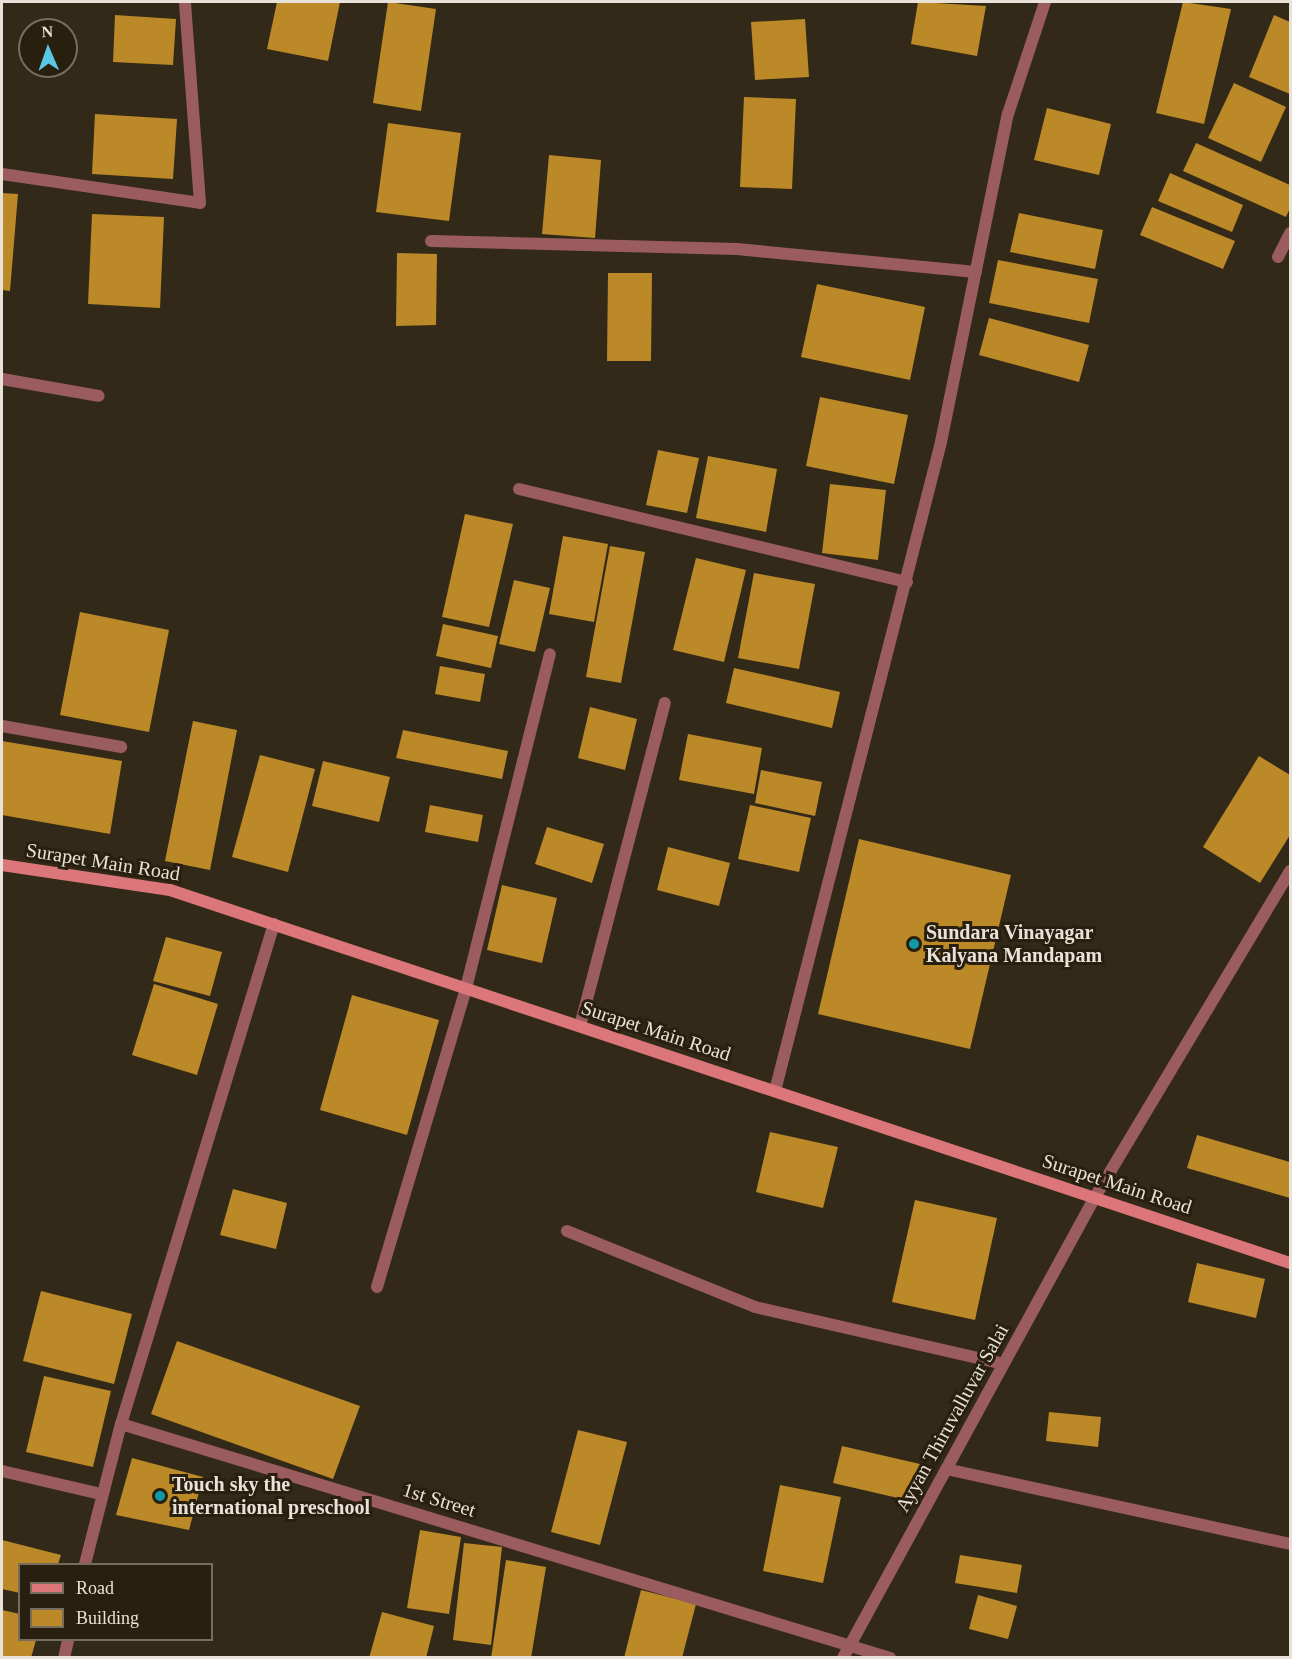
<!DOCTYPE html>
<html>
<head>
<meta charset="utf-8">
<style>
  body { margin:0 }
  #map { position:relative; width:1292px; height:1659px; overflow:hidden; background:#332918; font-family:"Times New Roman",serif }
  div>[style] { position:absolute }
  .building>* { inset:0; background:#bb8927 }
  .service>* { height:12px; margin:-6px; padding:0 6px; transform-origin:6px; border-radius:6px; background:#9b5c5f }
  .minor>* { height:12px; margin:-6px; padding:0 6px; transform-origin:6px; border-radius:6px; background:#9b5c5f }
  .tertiary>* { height:12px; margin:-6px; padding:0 6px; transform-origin:6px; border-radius:6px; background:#9b5c5f }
  .secondary>* { height:12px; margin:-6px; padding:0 6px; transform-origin:6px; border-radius:6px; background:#db767b }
  .dots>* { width:16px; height:16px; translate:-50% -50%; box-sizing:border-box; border:3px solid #291f0e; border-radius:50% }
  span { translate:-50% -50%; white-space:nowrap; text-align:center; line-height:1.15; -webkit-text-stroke:6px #291f0e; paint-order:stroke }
  .street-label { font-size:20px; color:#e9e2d8 }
  .poi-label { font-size:20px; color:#e9e2d8; font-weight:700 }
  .left { translate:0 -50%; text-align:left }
  .frame { position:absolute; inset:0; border:3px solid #e9e2d8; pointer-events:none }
  .legend { position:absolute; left:18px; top:1563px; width:195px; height:78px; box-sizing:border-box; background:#291f0e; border:2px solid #766d5f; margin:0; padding:8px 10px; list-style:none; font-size:18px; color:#e9e2d8 }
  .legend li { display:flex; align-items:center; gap:12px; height:30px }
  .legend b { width:30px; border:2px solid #766d5f }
  .north { position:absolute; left:18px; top:18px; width:60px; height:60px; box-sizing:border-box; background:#291f0e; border:2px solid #766d5f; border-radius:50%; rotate:358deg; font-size:16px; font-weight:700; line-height:24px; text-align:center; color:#e9e2d8 }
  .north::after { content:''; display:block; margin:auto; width:21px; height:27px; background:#5ac8e5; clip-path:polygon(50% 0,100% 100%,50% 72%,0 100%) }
</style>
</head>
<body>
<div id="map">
  <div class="building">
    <i style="clip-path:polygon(277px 2px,340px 2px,328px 61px,267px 49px)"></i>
    <i style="clip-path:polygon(388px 2px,436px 9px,421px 111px,373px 103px)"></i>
    <i style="clip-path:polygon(918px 2px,986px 6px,977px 56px,911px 44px)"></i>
    <i style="clip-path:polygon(1183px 2px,1231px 9px,1204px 124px,1156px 113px)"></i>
    <i style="clip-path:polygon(115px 15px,176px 19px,173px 65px,113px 62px)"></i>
    <i style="clip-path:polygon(1274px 15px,1290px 22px,1290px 94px,1249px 77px)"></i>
    <i style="clip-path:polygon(805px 19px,809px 77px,755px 80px,751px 22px)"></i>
    <i style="clip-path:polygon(1234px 83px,1286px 107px,1261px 162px,1208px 138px)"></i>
    <i style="clip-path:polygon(744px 97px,796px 99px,792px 189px,740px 187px)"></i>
    <i style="clip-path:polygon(1047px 108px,1111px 124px,1099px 175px,1034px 160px)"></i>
    <i style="clip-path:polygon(95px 114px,177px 119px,173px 179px,92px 174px)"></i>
    <i style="clip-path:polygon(388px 123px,461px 133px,449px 221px,376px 212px)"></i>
    <i style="clip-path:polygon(1196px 143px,1290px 185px,1290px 208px,1286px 217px,1183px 171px)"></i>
    <i style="clip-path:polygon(549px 155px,601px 160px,595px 238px,542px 234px)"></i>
    <i style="clip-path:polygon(1170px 173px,1243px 205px,1232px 232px,1158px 201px)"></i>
    <i style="clip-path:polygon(2px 193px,18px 194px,10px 291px,2px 290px)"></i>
    <i style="clip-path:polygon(1152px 207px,1235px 241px,1223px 269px,1140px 235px)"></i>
    <i style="clip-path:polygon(1019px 213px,1103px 230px,1095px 269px,1010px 252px)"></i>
    <i style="clip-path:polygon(92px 214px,164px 217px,160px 308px,88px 304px)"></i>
    <i style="clip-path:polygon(397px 253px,437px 254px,436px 325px,396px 326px)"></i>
    <i style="clip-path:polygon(998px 260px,1098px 279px,1089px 323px,989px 303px)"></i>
    <i style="clip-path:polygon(608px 273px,652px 273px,651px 361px,607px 361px)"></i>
    <i style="clip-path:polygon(817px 284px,925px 307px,910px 380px,801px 357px)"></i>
    <i style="clip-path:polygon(989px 318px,1089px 345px,1079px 382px,979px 355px)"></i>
    <i style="clip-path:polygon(820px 397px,908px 415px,894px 484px,806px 466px)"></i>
    <i style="clip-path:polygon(658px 450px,699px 458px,687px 513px,646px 505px)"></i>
    <i style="clip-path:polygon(708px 456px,777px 469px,766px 532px,696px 518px)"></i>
    <i style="clip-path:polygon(830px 484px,886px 490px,878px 560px,822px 553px)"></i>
    <i style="clip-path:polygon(465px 514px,513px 524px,489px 627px,442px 617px)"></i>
    <i style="clip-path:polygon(563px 536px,608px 544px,594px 622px,549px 614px)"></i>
    <i style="clip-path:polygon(610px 546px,645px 552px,621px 683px,586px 677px)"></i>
    <i style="clip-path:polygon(696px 558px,746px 570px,724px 662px,673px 650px)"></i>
    <i style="clip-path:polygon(754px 573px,815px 584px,799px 669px,738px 658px)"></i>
    <i style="clip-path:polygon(514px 580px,550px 588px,535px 652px,499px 644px)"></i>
    <i style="clip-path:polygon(80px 612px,169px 630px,149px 732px,60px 715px)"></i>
    <i style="clip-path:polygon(443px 624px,498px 636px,491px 668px,436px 656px)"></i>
    <i style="clip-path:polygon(440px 666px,485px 674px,480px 702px,435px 694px)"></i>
    <i style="clip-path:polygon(734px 668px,840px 692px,832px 728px,726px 703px)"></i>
    <i style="clip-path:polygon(590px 707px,637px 719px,625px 770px,578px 758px)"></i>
    <i style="clip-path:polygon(193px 721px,237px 730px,210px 870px,165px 861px)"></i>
    <i style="clip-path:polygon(403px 730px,508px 751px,502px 779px,396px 758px)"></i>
    <i style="clip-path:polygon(688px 734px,762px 748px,754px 794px,679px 780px)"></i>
    <i style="clip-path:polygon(2px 741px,122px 761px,110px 834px,2px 815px)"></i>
    <i style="clip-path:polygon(260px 755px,315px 769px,288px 872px,232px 857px)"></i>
    <i style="clip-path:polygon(1259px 756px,1290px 775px,1290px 835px,1260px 883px,1203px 847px)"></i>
    <i style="clip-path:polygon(323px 761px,390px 777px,379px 822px,312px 806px)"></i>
    <i style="clip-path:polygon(761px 770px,822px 782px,815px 816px,755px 803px)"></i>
    <i style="clip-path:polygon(430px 805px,483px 815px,478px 842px,425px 832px)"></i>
    <i style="clip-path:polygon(750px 805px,811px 818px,799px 872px,738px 859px)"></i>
    <i style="clip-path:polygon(547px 827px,604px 844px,592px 883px,535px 864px)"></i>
    <i style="clip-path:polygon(859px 839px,1011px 875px,970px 1049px,818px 1014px)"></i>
    <i style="clip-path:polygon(668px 847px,730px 863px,719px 906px,657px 890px)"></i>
    <i style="clip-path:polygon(502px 885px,557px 898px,542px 963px,487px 950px)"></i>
    <i style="clip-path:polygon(166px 937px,222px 952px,210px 996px,153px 981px)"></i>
    <i style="clip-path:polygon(154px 984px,218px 1004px,197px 1075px,132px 1055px)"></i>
    <i style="clip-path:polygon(352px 995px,439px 1020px,407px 1135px,320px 1110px)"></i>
    <i style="clip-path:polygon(770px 1132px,838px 1147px,823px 1208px,756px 1192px)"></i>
    <i style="clip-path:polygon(1197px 1135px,1290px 1162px,1290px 1198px,1187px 1168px)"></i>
    <i style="clip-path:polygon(233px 1189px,287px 1203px,276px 1249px,220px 1235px)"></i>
    <i style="clip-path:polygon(915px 1200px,997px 1218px,975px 1320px,892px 1302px)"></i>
    <i style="clip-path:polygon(1197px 1263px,1265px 1279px,1256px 1318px,1188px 1302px)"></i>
    <i style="clip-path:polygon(41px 1291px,132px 1314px,114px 1384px,23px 1361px)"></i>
    <i style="clip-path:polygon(177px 1341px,360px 1406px,333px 1479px,151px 1414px)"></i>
    <i style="clip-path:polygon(44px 1376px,111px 1391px,93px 1467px,26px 1452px)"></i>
    <i style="clip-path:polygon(1049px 1412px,1101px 1417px,1098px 1447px,1046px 1441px)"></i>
    <i style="clip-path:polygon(578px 1430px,627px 1442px,600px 1545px,551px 1532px)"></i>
    <i style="clip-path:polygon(842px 1446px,920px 1464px,911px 1501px,833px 1483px)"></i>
    <i style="clip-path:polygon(132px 1458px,203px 1477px,189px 1530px,116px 1515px)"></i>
    <i style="clip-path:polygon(780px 1485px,841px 1497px,823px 1583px,763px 1571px)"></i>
    <i style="clip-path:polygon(420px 1530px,461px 1537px,449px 1614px,407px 1608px)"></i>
    <i style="clip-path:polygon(2px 1540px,61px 1555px,58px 1564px,20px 1564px,20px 1593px,2px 1589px)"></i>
    <i style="clip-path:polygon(464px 1543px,502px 1547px,491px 1645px,453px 1640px)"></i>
    <i style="clip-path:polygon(960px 1555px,1022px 1565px,1017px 1593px,955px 1583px)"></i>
    <i style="clip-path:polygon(506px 1560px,546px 1567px,531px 1658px,491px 1658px)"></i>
    <i style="clip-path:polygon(641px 1590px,696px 1604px,682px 1658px,624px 1658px)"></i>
    <i style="clip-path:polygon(978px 1595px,1017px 1606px,1008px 1639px,969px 1629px)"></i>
    <i style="clip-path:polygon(2px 1610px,20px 1614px,20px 1640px,36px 1640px,31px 1658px,2px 1658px)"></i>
    <i style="clip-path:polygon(382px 1612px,434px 1626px,426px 1658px,369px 1658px)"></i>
  </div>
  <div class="service">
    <i style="left:567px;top:1231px;width:203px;rotate:22deg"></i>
    <i style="left:755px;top:1307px;width:255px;rotate:12.9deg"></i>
  </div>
  <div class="minor">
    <i style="left:2px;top:174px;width:200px;rotate:8.3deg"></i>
    <i style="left:200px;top:203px;width:202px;rotate:-94.3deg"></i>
    <i style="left:431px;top:241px;width:306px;rotate:1.5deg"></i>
    <i style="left:737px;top:249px;width:240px;rotate:5.5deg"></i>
    <i style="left:1278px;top:257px;width:27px;rotate:-63deg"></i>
    <i style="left:2px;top:379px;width:98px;rotate:9.9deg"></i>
    <i style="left:519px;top:489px;width:399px;rotate:13.5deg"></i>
    <i style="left:2px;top:726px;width:121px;rotate:10deg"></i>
    <i style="left:580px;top:1026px;width:334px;rotate:-75.3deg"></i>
    <i style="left:775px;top:1091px;width:670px;rotate:-75.65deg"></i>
    <i style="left:941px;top:442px;width:335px;rotate:-78.5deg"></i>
    <i style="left:1008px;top:114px;width:118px;rotate:-71.7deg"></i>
    <i style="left:1095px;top:1197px;width:380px;rotate:-59.1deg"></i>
    <i style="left:377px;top:1287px;width:312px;rotate:-73.4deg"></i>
    <i style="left:466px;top:988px;width:344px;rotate:-75.9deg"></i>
    <i style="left:121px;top:1424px;width:804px;rotate:16.92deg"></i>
    <i style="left:946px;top:1469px;width:352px;rotate:12.3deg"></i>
    <i style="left:2px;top:1471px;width:102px;rotate:13.1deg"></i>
    <i style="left:85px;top:1564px;width:145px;rotate:-75.6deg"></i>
    <i style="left:121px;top:1424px;width:523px;rotate:-72.99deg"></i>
    <i style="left:64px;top:1658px;width:18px;rotate:-77deg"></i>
  </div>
  <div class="tertiary">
    <i style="left:843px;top:1658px;width:525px;rotate:-61.34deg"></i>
  </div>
  <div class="secondary">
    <i style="left:2px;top:865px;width:170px;rotate:8.5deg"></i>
    <i style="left:170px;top:890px;width:1180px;rotate:18.42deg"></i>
  </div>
  <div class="dots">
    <i style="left:914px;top:944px;background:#0f9aa8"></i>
    <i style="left:160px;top:1496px;background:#0f9aa8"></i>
  </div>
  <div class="street-label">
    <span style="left:103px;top:862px;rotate:9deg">Surapet Main Road</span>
    <span style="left:656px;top:1031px;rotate:18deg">Surapet Main Road</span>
    <span style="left:1117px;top:1184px;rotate:18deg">Surapet Main Road</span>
    <span style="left:952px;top:1418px;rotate:-61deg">Ayyan Thiruvalluvar Salai</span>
    <span style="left:439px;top:1500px;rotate:17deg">1st Street</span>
  </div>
  <div class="poi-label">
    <span class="left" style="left:926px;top:944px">Sundara Vinayagar<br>Kalyana Mandapam</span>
    <span class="left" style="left:172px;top:1496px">Touch sky the<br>international preschool</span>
  </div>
  <div class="frame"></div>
  <ul class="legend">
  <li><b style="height:8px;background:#db767b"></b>Road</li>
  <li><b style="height:16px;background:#bb8927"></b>Building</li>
  </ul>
  <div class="north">N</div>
</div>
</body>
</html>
